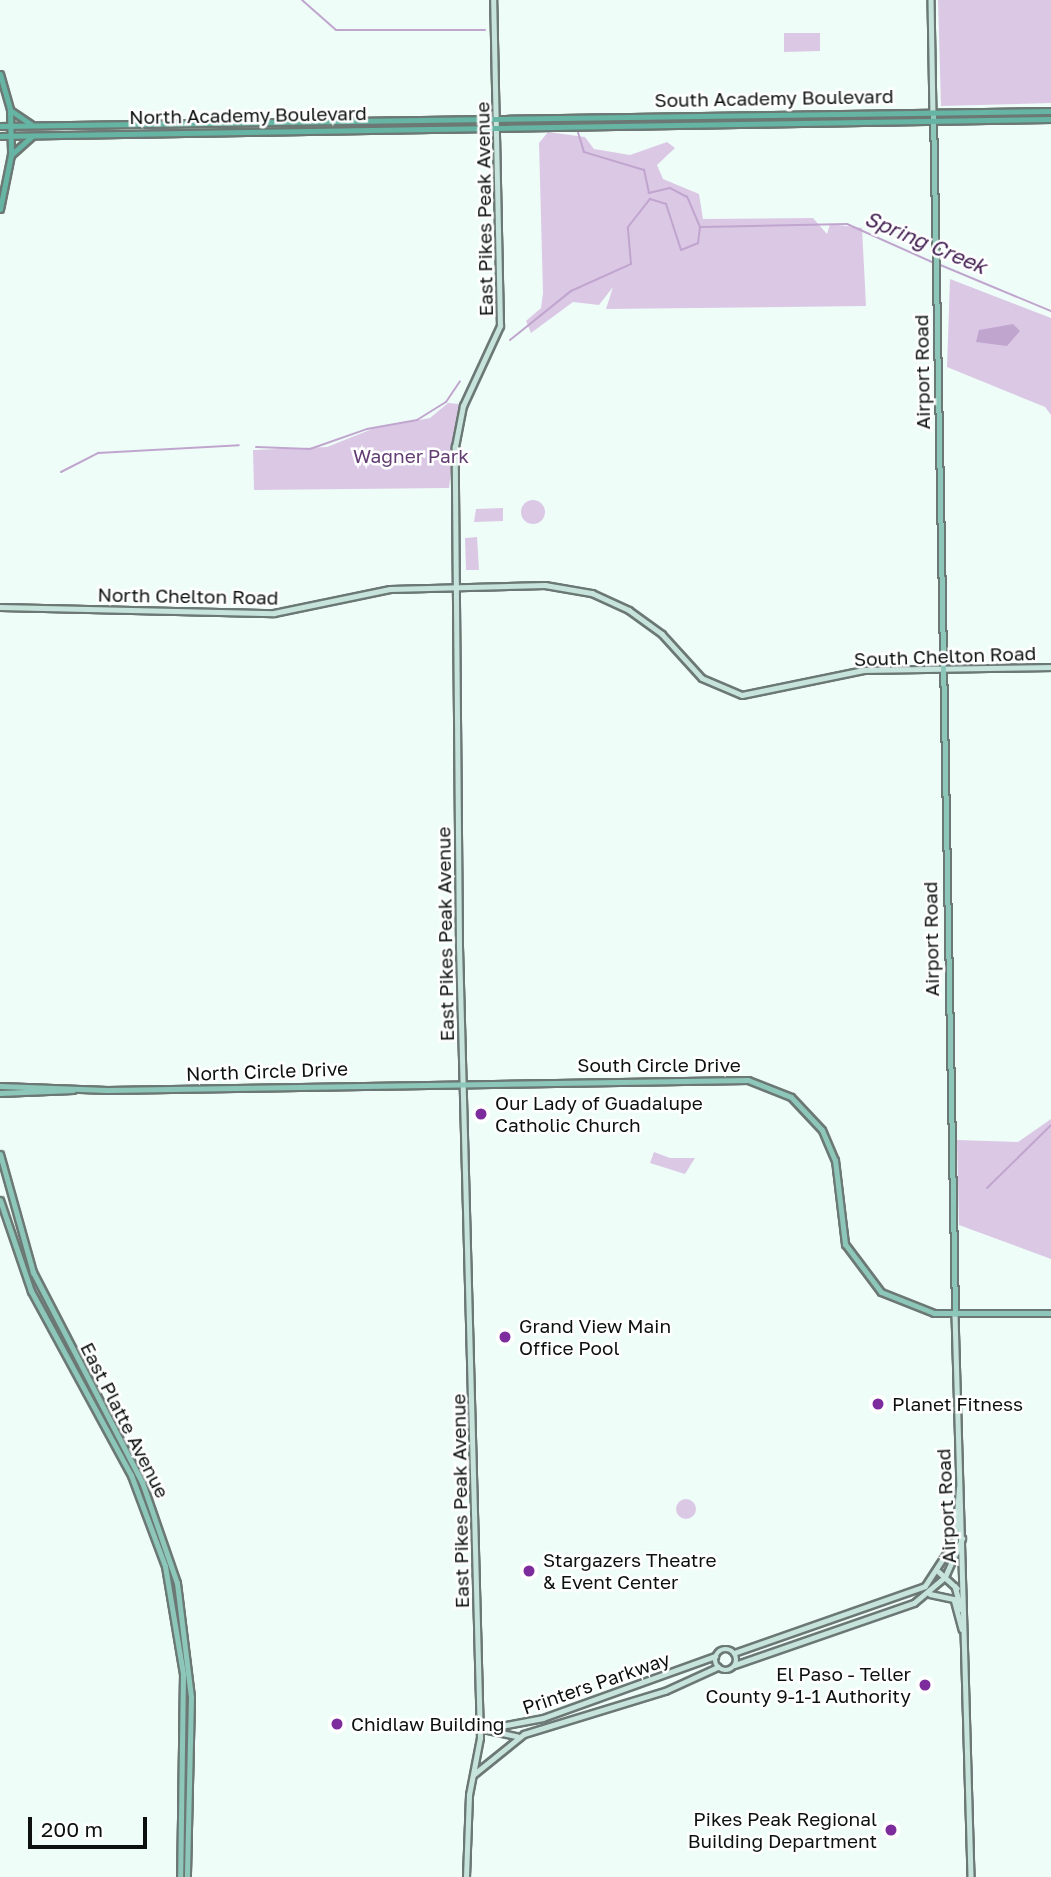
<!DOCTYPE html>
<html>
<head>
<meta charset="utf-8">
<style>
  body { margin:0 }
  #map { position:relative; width:1051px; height:1877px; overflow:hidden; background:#effdf8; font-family:"Golos Text",sans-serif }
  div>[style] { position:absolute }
  .green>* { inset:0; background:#dbc8e5 }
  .round { border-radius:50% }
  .water>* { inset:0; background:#c0a5ce }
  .stream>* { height:2px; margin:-1px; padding:0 1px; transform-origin:1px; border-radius:1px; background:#c0a5ce }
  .roads { filter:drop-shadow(2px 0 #6c7874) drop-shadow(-2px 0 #6c7874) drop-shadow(0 2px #6c7874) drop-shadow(0 -2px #6c7874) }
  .secondary>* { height:4.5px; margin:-2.25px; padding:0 2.25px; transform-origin:2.25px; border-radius:2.25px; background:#c6e3dc }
  .secondary>.ring { margin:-2.25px; padding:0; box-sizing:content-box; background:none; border:4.5px solid #c6e3dc; border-radius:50% }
  .primary>* { height:5px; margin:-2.5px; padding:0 2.5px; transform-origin:2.5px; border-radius:2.5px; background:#8cc7ba }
  .trunk>* { height:5px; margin:-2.5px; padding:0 2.5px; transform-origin:2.5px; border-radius:2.5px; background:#66b4a3 }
  .dots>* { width:19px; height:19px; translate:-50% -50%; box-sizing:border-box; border:4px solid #fff; border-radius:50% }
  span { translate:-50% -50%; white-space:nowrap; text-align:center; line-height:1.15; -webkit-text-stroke:5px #fff; paint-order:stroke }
  .street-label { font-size:19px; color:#0c1110 }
  .park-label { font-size:19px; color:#623d73 }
  .poi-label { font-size:19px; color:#0c1110 }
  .left { translate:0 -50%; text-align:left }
  .right { translate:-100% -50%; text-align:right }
  .water-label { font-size:21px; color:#421f52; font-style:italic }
  .scale { position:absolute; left:28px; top:1817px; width:119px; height:32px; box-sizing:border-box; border:4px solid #0c1110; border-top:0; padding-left:9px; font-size:21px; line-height:24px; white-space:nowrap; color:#0c1110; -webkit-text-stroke:5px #fff; paint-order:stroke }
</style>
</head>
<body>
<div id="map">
  <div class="green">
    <i style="clip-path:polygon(938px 0,1051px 0,1051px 103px,941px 106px)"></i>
    <i style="clip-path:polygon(784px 33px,820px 33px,820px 51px,784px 52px)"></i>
    <i style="clip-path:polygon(548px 132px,585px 137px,594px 149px,630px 155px,667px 142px,675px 148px,657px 165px,663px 179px,699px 194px,703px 219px,813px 218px,827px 234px,830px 224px,862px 228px,866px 306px,606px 309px,613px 287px,599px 305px,573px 302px,531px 333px,526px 321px,541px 308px,543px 293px,539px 143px)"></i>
    <i style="clip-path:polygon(950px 279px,1051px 318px,1051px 415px,1045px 407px,947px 367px)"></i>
    <i style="clip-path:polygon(448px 403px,459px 404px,449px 488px,254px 490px,253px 450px,327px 447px,372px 429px,430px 418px)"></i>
    <i class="round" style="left:521px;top:500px;width:24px;height:24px"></i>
    <i style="clip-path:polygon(503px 508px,503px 521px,474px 522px,476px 509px)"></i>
    <i style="clip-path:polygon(477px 537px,479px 570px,466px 570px,465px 538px)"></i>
    <i style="clip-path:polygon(1051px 1119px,1051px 1259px,959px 1225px,957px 1140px,1018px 1142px)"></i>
    <i style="clip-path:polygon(654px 1152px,670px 1158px,695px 1158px,685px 1174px,650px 1163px)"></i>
    <i class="round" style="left:676px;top:1499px;width:20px;height:20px"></i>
  </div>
  <div class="water">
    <i style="clip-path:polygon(1013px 324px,1020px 331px,1007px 346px,976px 342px,979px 330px)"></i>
  </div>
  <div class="stream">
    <i style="left:302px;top:0;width:45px;rotate:41.4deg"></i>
    <i style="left:336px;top:30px;width:149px"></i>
    <i style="left:701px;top:227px;width:146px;rotate:-1.2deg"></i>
    <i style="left:847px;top:224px;width:93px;rotate:24.1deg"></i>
    <i style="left:938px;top:264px;width:122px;rotate:22.6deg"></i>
    <i style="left:510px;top:340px;width:78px;rotate:-38.8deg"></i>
    <i style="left:571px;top:291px;width:66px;rotate:-24.2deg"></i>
    <i style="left:631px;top:264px;width:37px;rotate:-95deg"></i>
    <i style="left:628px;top:227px;width:36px;rotate:-52deg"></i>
    <i style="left:650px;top:199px;width:17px;rotate:17deg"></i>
    <i style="left:666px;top:204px;width:48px;rotate:71.9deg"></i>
    <i style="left:681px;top:250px;width:18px;rotate:-22deg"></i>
    <i style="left:698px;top:243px;width:16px;rotate:-83deg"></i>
    <i style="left:700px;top:227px;width:33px;rotate:-113deg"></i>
    <i style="left:687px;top:197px;width:19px;rotate:-152deg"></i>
    <i style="left:670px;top:188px;width:22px;rotate:167deg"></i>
    <i style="left:649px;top:193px;width:24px;rotate:-102deg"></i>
    <i style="left:644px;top:170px;width:63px;rotate:-163.3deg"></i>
    <i style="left:584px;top:152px;width:21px;rotate:-107deg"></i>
    <i style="left:256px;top:447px;width:54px;rotate:2.1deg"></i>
    <i style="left:310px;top:449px;width:60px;rotate:-19.3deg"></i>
    <i style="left:367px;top:429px;width:51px;rotate:-10.2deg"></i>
    <i style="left:417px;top:420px;width:34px;rotate:-32deg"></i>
    <i style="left:446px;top:402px;width:25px;rotate:-56deg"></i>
    <i style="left:61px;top:472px;width:42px;rotate:-27.2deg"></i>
    <i style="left:98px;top:453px;width:141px;rotate:-3.2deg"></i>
    <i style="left:987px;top:1188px;width:90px;rotate:-44.5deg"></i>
  </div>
  <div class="roads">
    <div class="secondary">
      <i style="left:931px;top:0;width:112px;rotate:89deg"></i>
      <i style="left:0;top:607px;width:274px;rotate:1.3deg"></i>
      <i style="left:274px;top:613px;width:118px;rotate:-11.7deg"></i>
      <i style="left:390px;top:589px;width:155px;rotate:-1.5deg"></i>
      <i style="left:545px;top:585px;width:48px;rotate:9.7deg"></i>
      <i style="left:592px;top:593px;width:41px;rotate:24.7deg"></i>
      <i style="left:629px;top:610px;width:41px;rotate:36deg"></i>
      <i style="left:662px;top:634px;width:59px;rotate:47.7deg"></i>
      <i style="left:702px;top:678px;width:43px;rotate:23deg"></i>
      <i style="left:742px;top:695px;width:125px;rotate:-11.6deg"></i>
      <i style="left:864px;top:670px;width:187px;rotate:-0.9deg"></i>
      <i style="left:955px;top:1314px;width:563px;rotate:88.37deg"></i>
      <i style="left:939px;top:1572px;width:24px;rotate:42deg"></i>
      <i style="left:955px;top:1586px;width:24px;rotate:75deg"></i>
      <i style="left:930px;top:1594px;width:25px;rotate:12deg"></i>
      <i style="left:954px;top:1599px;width:31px;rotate:75deg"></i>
      <i class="ring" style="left:715px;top:1649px;width:17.5px;height:17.5px"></i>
      <i style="left:734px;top:1653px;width:202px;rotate:-19.3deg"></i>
      <i style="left:925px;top:1586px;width:55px;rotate:-56.9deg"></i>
      <i style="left:955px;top:1540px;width:52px;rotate:-85.6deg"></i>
      <i style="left:735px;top:1665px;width:189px;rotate:-19.1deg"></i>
      <i style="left:914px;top:1603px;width:40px;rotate:-40deg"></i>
      <i style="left:945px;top:1577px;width:42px;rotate:-65.9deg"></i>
      <i style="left:483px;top:1729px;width:35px;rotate:12deg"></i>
      <i style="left:485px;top:1729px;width:59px;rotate:-10.7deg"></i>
      <i style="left:543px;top:1718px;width:183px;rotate:-19.8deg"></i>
      <i style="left:473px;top:1775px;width:65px;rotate:-38.8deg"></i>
      <i style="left:524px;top:1734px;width:147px;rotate:-17deg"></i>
      <i style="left:665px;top:1691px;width:58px;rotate:-24.4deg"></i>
      <i style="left:466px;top:1877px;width:82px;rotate:-87.9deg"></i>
      <i style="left:469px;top:1795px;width:58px;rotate:-79.1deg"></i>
      <i style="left:480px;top:1738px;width:792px;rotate:-91.52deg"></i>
      <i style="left:459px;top:946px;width:499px;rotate:-90.5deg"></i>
      <i style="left:455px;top:447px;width:42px;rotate:-79deg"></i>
      <i style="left:463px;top:406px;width:88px;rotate:-65.2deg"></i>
      <i style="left:500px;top:326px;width:326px;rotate:-91.2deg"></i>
    </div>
    <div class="primary">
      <i style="left:933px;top:112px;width:1202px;rotate:88.95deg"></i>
      <i style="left:0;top:1086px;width:107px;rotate:2.1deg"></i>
      <i style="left:107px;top:1090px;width:641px;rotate:-0.89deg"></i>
      <i style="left:748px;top:1080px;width:46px;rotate:21.6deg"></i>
      <i style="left:791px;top:1097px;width:45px;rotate:46.8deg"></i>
      <i style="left:822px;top:1130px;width:33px;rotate:67deg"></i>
      <i style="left:835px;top:1160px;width:85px;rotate:83.2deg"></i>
      <i style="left:845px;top:1244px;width:60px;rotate:53.1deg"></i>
      <i style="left:881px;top:1292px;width:57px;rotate:21.6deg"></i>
      <i style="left:934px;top:1313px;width:117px"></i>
      <i style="left:0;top:1093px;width:73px;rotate:-2.4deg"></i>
      <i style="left:0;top:1154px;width:123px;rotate:74.4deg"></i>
      <i style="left:33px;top:1272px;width:237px;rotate:62.6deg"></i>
      <i style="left:142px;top:1482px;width:107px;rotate:70.9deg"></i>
      <i style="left:177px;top:1583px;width:115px;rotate:83deg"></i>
      <i style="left:191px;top:1697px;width:180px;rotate:91.3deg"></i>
      <i style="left:0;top:1200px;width:96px;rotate:71.2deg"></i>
      <i style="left:31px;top:1291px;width:209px;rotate:61.5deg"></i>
      <i style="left:131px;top:1475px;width:97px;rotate:69.5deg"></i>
      <i style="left:165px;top:1566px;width:109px;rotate:80.5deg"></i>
      <i style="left:183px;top:1674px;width:203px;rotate:90.8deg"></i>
    </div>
    <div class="trunk">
      <i style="left:0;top:74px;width:37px;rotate:74deg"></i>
      <i style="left:10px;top:110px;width:25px;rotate:34deg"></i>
      <i style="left:10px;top:110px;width:42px;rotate:88.6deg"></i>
      <i style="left:0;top:126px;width:1051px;rotate:-0.82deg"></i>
      <i style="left:0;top:136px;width:1051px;rotate:-0.93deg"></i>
      <i style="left:0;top:209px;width:55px;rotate:-78.5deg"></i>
      <i style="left:11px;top:155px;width:28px;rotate:-42deg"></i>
    </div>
  </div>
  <div class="dots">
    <i style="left:481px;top:1114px;background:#7c2c9c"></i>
    <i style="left:505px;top:1337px;background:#7c2c9c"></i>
    <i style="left:878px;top:1404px;background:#7c2c9c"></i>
    <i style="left:529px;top:1571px;background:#7c2c9c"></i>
    <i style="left:925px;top:1685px;background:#7c2c9c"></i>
    <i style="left:337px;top:1724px;background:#7c2c9c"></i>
    <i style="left:891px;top:1830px;background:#7c2c9c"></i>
  </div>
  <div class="street-label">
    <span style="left:774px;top:98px;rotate:-1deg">South Academy Boulevard</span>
    <span style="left:248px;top:115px;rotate:-1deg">North Academy Boulevard</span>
    <span style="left:484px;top:209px;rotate:-91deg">East Pikes Peak Avenue</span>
    <span style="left:922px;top:372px;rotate:-91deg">Airport Road</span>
    <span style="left:188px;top:596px;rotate:1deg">North Chelton Road</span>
    <span style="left:945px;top:656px;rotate:-2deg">South Chelton Road</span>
    <span style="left:445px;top:934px;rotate:-91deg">East Pikes Peak Avenue</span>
    <span style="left:931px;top:939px;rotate:-91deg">Airport Road</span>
    <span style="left:659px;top:1065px">South Circle Drive</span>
    <span style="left:267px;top:1071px;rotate:-2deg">North Circle Drive</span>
    <span style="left:125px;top:1420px;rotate:63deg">East Platte Avenue</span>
    <span style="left:460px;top:1501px;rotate:-91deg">East Pikes Peak Avenue</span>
    <span style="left:946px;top:1506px;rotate:-93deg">Airport Road</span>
    <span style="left:596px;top:1683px;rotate:-19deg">Printers Parkway</span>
  </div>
  <div class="park-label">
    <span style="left:411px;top:456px">Wagner Park</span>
  </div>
  <div class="poi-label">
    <span class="left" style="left:495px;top:1114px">Our Lady of Guadalupe<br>Catholic Church</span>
    <span class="left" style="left:519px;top:1337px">Grand View Main<br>Office Pool</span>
    <span class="left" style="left:892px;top:1404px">Planet Fitness</span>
    <span class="left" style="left:543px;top:1571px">Stargazers Theatre<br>&amp; Event Center</span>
    <span class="right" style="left:911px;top:1685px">El Paso - Teller<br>County 9-1-1 Authority</span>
    <span class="left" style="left:351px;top:1724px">Chidlaw Building</span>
    <span class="right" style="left:877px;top:1830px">Pikes Peak Regional<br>Building Department</span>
  </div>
  <div class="water-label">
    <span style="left:926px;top:242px;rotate:23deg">Spring Creek</span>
  </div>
  <div class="scale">200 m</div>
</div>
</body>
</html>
